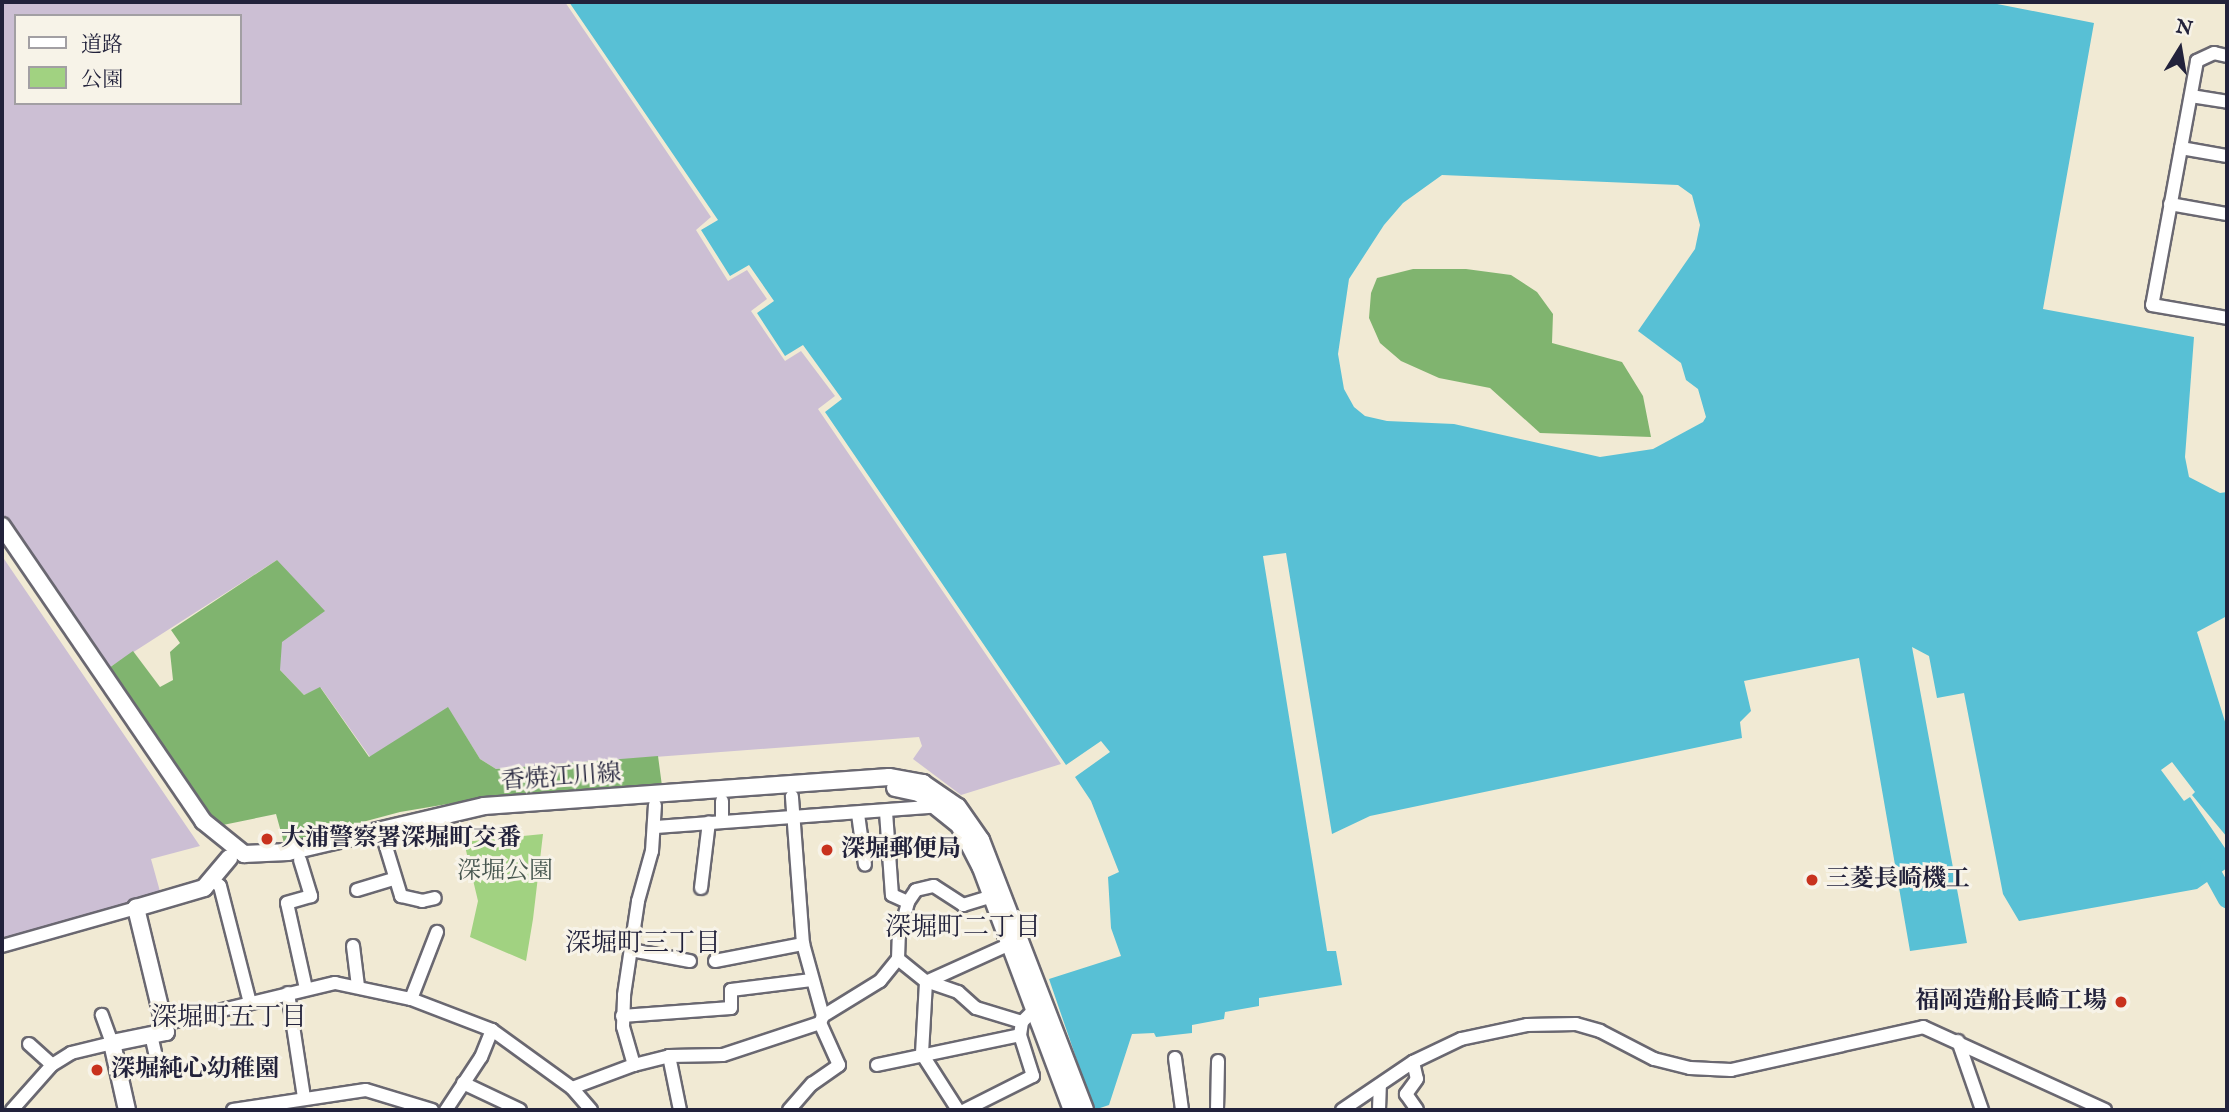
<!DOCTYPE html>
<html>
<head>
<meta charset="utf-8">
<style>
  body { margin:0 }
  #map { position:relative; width:2229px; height:1112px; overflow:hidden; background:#f1ead4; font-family:"IM FELL English","Noto Serif JP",serif }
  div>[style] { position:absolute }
  .industrial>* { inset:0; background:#ccbfd4 }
  .green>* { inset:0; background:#a1d281 }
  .forest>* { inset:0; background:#80b46f }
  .water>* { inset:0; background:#58c0d5 }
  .pier>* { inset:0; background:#f1ead4 }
  .river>* { height:18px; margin:-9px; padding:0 9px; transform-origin:9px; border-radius:9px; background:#58c0d5 }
  .roads { filter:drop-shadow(2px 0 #6a6871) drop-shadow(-2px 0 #6a6871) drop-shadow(0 2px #6a6871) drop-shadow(0 -2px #6a6871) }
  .minor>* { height:12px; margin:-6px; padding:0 6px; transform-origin:6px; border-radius:6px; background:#fff }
  .major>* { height:16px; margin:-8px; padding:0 8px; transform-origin:8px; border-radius:8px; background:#fff }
  .dots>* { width:19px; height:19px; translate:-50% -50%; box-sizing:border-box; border:4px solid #f7f3e8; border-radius:50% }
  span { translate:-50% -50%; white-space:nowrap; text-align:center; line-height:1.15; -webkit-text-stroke:6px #f7f3e8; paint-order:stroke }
  .street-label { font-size:24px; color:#22223b }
  .poi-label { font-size:24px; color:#22223b; font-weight:700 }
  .left { translate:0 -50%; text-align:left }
  .right { translate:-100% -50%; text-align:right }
  .park-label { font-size:24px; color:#485750 }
  .neighbourhood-label { font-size:26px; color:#22223b }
  .frame { position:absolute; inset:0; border:4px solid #22223b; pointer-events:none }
  .legend { position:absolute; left:14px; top:14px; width:228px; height:91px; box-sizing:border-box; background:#f7f3e8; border:2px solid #a29fa3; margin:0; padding:9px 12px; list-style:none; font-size:21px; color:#22223b }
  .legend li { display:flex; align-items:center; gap:14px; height:35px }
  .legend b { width:35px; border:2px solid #a29fa3 }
  .north { position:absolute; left:2145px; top:14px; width:70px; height:70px; -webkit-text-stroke:5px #f7f3e8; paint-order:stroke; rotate:11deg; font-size:19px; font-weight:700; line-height:28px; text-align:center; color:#22223b }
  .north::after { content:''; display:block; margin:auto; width:24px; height:32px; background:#22223b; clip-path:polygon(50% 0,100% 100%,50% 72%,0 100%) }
</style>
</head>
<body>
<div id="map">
  <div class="industrial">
    <i style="clip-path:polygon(evenodd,2px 2px,565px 2px,711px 217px,696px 230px,728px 281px,747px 270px,767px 299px,751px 311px,785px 361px,801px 351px,835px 396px,818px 409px,1061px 764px,961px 795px,913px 759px,922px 746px,919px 737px,496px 769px,480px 759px,448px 708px,370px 757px,321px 688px,304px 695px,280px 670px,277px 560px,107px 669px,2px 514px,2px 2px,16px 16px,240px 16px,240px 103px,16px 103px,16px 16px)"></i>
    <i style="clip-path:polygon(2px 556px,200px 846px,151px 859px,161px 895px,2px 938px)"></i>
  </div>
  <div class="green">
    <i style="clip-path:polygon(543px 834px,533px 919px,526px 961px,470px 937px,478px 901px,464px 842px)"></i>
  </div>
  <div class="forest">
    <i style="clip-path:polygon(1413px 269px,1466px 269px,1511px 275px,1537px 292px,1553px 314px,1552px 343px,1622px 362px,1643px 396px,1651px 437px,1540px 433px,1490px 388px,1439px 378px,1401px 361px,1380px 343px,1369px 318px,1371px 293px,1377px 278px)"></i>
    <i style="clip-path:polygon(277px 560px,325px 611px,282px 642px,280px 670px,304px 695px,320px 687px,369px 757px,448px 707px,480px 759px,496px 769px,658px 756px,662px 786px,483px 798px,400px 812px,284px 843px,276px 814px,218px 826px,107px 676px,109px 668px,133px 651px,160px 687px,173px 680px,170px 652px,180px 643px,171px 630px)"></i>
  </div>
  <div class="water">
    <i style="clip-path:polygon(evenodd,569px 2px,1987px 2px,2094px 23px,2043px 309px,2194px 337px,2185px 457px,2189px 477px,2220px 493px,2227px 492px,2227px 616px,2197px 632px,2227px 728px,2227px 868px,2197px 889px,2019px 921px,2003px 894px,1964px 693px,1937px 698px,1929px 656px,1912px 647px,1967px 943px,1910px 951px,1859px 658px,1744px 681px,1751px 711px,1740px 722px,1742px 738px,1370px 816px,1332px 834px,1286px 553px,1263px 556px,1327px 951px,1336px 951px,1342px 985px,1259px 998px,1259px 1006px,1225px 1012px,1224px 1019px,1192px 1025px,1192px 1033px,1156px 1037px,1154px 1033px,1132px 1034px,1109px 1105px,1094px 1110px,1049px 979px,1121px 956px,1111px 928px,1108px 877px,1119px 872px,1091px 801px,1075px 777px,1110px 752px,1101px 741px,1066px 765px,825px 412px,842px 399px,803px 345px,785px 356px,757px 313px,774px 301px,749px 265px,730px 276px,701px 230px,718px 220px,569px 2px,1442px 175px,1678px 185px,1692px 195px,1700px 225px,1695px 249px,1638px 331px,1681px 363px,1686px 380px,1698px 389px,1706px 417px,1703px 422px,1653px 449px,1600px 457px,1454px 424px,1387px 421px,1365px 416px,1354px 407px,1344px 389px,1338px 354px,1349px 279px,1384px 225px,1403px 203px,1442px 175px)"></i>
  </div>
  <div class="pier">
    <i style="clip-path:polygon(2172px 762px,2195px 792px,2192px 795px,2227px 837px,2227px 851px,2190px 797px,2184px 801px,2161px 770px)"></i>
  </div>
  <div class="river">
    <i style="left:2209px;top:867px;width:37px;rotate:61deg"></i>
  </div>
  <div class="roads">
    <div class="minor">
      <i style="left:2227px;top:56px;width:13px;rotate:-167deg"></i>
      <i style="left:2214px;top:53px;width:19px;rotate:155deg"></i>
      <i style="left:2197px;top:61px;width:248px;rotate:100.4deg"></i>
      <i style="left:2152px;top:305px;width:76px;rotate:9.8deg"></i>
      <i style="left:2191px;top:96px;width:36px;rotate:9deg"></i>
      <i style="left:2181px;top:148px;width:47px;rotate:9.9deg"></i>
      <i style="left:2170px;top:204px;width:58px;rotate:10deg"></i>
      <i style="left:722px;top:801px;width:20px;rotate:90deg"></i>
      <i style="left:886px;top:812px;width:83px;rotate:85.9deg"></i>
      <i style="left:892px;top:895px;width:17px;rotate:24deg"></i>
      <i style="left:858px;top:814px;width:51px;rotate:82.2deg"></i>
      <i style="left:655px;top:827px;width:285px;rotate:-4.2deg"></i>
      <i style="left:383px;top:837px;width:62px;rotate:73deg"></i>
      <i style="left:401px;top:896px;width:22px;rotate:13deg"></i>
      <i style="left:422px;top:901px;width:13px;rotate:-13deg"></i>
      <i style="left:300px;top:860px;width:38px;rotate:73deg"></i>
      <i style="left:311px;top:896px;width:25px;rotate:164deg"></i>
      <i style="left:287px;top:903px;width:88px;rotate:77.5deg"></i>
      <i style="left:211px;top:879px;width:11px;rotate:38deg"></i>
      <i style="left:220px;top:886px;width:121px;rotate:75.6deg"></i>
      <i style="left:701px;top:888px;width:66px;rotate:-83.1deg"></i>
      <i style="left:357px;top:890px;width:38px;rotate:-17deg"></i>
      <i style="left:2px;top:946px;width:139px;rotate:-15.8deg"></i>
      <i style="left:353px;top:946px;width:40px;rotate:82.9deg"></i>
      <i style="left:631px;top:950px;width:60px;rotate:10.6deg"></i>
      <i style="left:898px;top:959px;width:36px;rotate:39deg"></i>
      <i style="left:715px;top:961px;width:90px;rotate:-10.9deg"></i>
      <i style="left:926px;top:982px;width:72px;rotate:93.2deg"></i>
      <i style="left:922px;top:1054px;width:67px;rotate:57.3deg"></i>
      <i style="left:926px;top:982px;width:92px;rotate:-24.3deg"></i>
      <i style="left:929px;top:982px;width:31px;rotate:19deg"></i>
      <i style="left:958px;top:992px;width:24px;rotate:42deg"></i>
      <i style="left:976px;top:1008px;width:48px;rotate:16.9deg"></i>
      <i style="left:288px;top:993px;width:106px;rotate:81.3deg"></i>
      <i style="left:411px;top:999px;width:72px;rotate:-68.8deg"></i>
      <i style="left:622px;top:1016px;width:109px;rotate:-4.2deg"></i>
      <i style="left:731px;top:1008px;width:18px;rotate:-90deg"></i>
      <i style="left:731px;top:990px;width:81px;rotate:-7.1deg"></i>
      <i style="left:823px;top:1016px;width:67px;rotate:-31.6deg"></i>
      <i style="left:880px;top:981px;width:28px;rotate:-51deg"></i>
      <i style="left:898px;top:959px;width:23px;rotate:-88deg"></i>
      <i style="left:899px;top:936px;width:35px;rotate:-75deg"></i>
      <i style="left:908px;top:902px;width:14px;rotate:-56deg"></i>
      <i style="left:916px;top:890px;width:18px;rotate:-13deg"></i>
      <i style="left:934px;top:886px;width:35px;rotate:33deg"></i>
      <i style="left:963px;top:905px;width:30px;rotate:-17deg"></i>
      <i style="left:164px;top:1024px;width:176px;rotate:-13.5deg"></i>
      <i style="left:335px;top:983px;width:78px;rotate:11.9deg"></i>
      <i style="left:411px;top:999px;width:87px;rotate:20.9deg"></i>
      <i style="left:492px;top:1030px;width:29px;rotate:112deg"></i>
      <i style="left:481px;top:1057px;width:64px;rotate:123.4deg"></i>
      <i style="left:492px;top:1030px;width:99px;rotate:35.9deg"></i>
      <i style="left:572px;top:1088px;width:29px;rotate:49deg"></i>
      <i style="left:151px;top:1035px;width:18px;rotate:77deg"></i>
      <i style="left:1958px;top:1041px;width:73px;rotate:70.8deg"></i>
      <i style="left:29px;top:1044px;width:31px;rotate:42deg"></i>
      <i style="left:669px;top:1056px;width:55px;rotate:78.5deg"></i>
      <i style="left:1175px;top:1058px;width:52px;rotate:82.3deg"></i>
      <i style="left:1413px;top:1062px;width:17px;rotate:77deg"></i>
      <i style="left:1417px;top:1079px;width:19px;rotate:126deg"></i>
      <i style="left:1406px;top:1094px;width:19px;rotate:55deg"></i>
      <i style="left:634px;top:1065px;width:40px;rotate:-106deg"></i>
      <i style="left:623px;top:1027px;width:32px;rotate:-88deg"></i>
      <i style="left:624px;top:995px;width:95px;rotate:-81.5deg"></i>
      <i style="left:638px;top:901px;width:52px;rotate:-74.4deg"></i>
      <i style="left:652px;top:851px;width:46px;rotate:-86.3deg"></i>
      <i style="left:877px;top:1065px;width:146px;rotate:-11.8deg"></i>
      <i style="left:1020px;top:1035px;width:13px;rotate:-81deg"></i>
      <i style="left:1022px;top:1022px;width:18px;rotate:-45deg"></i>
      <i style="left:463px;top:1083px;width:63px;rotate:25.3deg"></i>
      <i style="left:572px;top:1088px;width:66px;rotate:-20.4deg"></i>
      <i style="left:634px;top:1065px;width:36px;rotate:-14deg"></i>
      <i style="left:669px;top:1056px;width:54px;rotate:-1.1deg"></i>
      <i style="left:723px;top:1055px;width:102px;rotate:-18.3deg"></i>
      <i style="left:12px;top:1110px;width:60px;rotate:-48.4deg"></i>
      <i style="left:52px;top:1065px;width:22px;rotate:-32deg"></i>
      <i style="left:71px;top:1053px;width:42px;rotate:-13.7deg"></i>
      <i style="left:112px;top:1043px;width:30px;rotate:-110deg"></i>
      <i style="left:233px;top:1110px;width:134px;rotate:-8.6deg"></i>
      <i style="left:366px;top:1090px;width:69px;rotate:16.9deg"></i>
      <i style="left:789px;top:1110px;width:35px;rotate:-49deg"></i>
      <i style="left:812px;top:1084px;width:33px;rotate:-35deg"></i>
      <i style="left:839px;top:1065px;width:46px;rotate:-114.3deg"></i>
      <i style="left:820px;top:1023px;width:8px;rotate:-67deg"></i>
      <i style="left:823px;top:1016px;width:75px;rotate:-105.5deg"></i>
      <i style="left:803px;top:944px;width:148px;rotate:-94.3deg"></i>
      <i style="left:965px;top:1110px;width:76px;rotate:-26.6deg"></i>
      <i style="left:1033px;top:1076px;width:43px;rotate:-107.6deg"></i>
      <i style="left:1217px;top:1110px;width:49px;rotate:-88.8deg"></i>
      <i style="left:1342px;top:1110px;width:86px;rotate:-34.1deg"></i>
      <i style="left:1413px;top:1062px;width:53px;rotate:-25.6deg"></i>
      <i style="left:1461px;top:1039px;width:67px;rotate:-12deg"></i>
      <i style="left:1527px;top:1025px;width:49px;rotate:-1.2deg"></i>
      <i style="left:1576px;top:1024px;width:25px;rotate:16deg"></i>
      <i style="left:1600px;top:1031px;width:61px;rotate:27.4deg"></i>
      <i style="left:1654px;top:1059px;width:37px;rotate:14deg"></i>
      <i style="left:1690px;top:1068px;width:41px;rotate:2.8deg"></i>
      <i style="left:1731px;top:1070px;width:197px;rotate:-12.6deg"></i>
      <i style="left:1923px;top:1027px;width:200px;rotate:24.5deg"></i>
      <i style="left:1379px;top:1110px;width:24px;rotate:-88deg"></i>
    </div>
    <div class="major">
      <i style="left:2px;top:526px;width:357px;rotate:55.7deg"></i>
      <i style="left:203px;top:821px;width:53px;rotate:38.8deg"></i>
      <i style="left:244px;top:854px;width:44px;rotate:-2.6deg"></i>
      <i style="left:288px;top:852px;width:201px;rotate:-13.2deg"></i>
      <i style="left:484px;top:806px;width:406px;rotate:-4.1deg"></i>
      <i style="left:889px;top:777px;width:35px;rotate:10deg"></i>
      <i style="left:923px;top:783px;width:42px;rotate:34.4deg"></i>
      <i style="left:958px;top:807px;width:40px;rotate:55.1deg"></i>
      <i style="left:981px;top:840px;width:289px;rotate:68.9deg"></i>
      <i style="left:895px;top:788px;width:25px;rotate:12deg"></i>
      <i style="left:919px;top:793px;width:51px;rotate:38.7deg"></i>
      <i style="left:959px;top:825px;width:48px;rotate:62.9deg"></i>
      <i style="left:981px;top:868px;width:259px;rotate:69.4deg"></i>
      <i style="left:127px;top:1110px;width:69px;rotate:-102.6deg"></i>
      <i style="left:112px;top:1043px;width:55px;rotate:-11.5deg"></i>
      <i style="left:166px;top:1032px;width:128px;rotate:-103.6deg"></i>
      <i style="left:136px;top:908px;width:71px;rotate:-16.4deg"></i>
      <i style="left:204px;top:888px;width:39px;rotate:-50deg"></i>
    </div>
  </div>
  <div class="dots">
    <i style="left:267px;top:839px;background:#c8321e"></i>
    <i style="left:827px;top:850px;background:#c8321e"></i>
    <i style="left:1812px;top:880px;background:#c8321e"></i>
    <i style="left:2121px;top:1002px;background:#c8321e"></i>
    <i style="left:97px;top:1070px;background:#c8321e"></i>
  </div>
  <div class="street-label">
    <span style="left:561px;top:778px;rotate:-4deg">香焼江川線</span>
  </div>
  <div class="poi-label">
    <span class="left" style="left:281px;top:839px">大浦警察署深堀町交番</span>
    <span class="left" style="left:841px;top:850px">深堀郵便局</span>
    <span class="left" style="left:1826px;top:880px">三菱長崎機工</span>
    <span class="right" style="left:2107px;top:1002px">福岡造船長崎工場</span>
    <span class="left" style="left:111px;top:1070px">深堀純心幼稚園</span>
  </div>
  <div class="park-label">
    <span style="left:505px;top:872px">深堀公園</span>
  </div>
  <div class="neighbourhood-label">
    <span style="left:963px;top:928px">深堀町二丁目</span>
    <span style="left:643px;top:944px">深堀町三丁目</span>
    <span style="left:229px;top:1018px">深堀町五丁目</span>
  </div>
  <div class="frame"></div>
  <ul class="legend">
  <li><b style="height:9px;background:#fff"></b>道路</li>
  <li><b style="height:19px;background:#a1d281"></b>公園</li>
  </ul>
  <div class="north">N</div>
</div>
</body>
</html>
